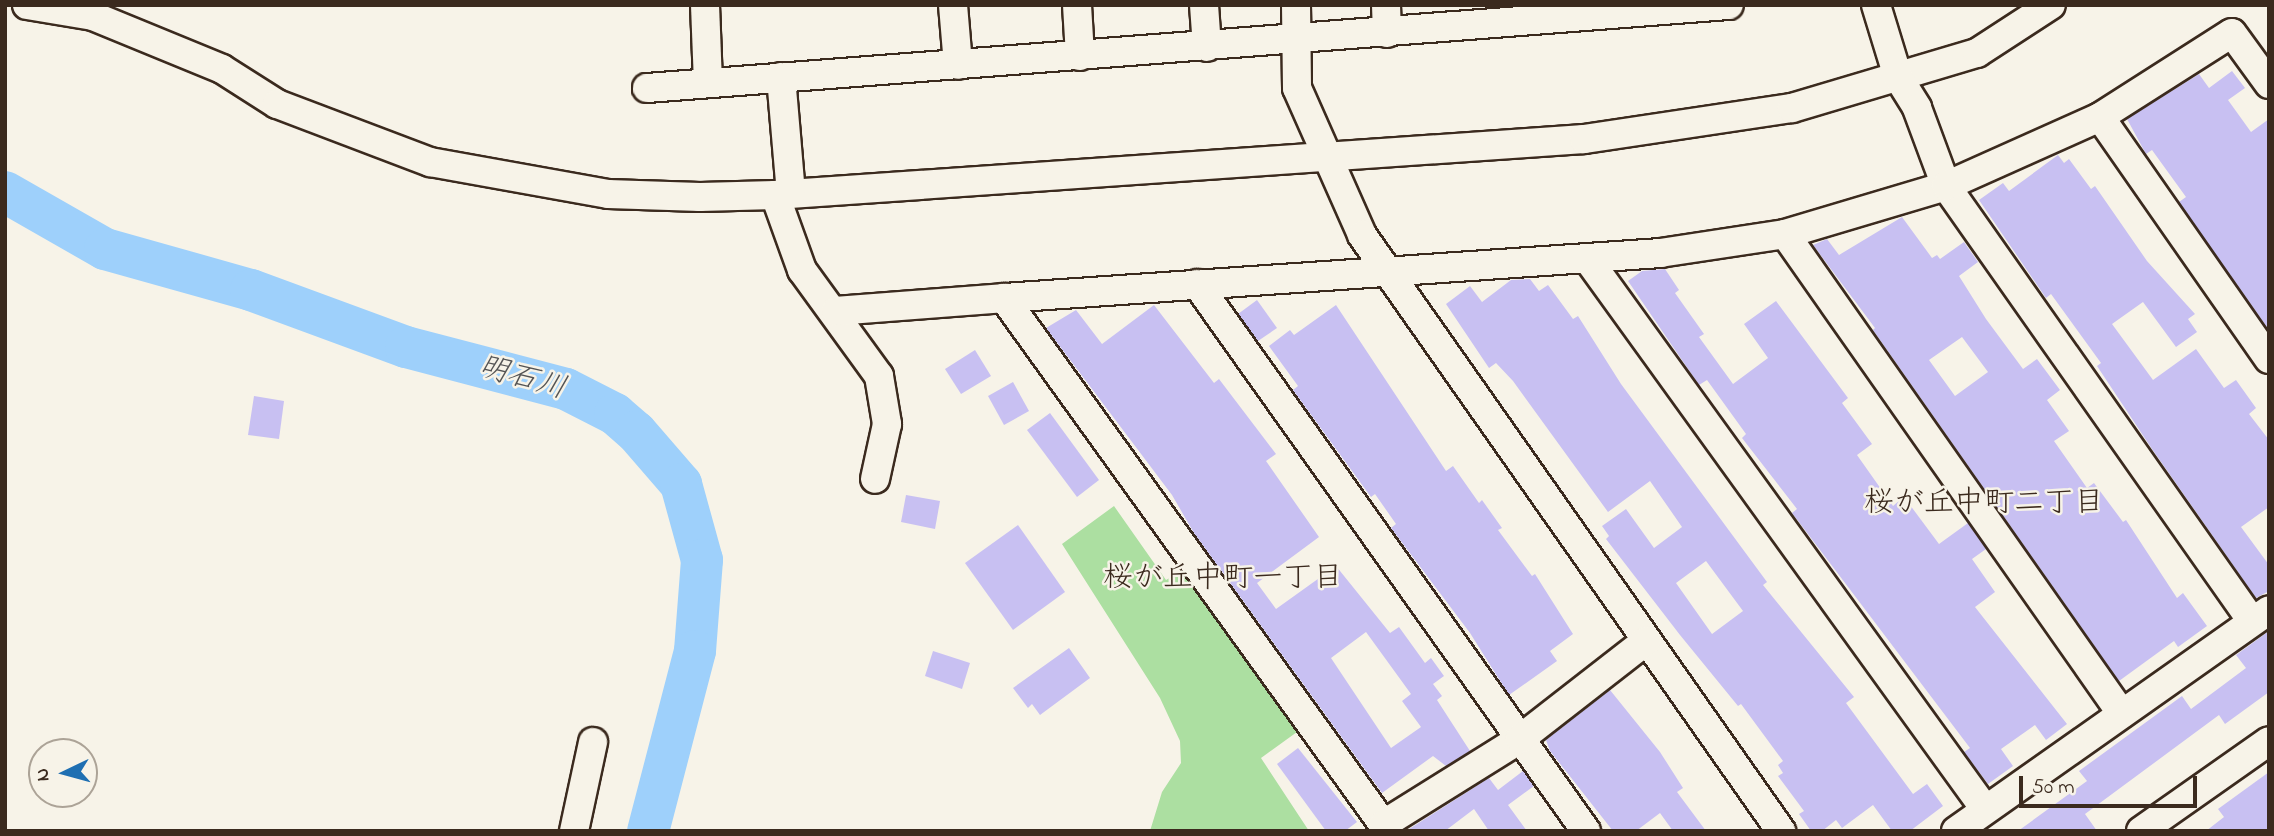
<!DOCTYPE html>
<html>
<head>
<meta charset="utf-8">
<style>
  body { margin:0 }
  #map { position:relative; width:2274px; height:836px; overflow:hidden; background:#f7f3e8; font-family:"Indie Flower","Klee One",sans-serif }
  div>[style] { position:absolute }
  .green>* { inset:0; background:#acdfa1 }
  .river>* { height:42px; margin:-21px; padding:0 21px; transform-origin:21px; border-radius:21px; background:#9ed0fb }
  .building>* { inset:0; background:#c8c0f2 }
  .roads { filter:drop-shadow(2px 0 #3b2a1e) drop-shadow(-2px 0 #3b2a1e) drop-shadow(0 2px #3b2a1e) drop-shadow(0 -2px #3b2a1e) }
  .minor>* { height:28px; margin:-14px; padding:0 14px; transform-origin:14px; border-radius:14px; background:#f7f3e8 }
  span { translate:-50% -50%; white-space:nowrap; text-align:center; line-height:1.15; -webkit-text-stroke:5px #f7f3e8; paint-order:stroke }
  .water-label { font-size:30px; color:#545455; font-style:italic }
  .neighbourhood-label { font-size:30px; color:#3b2a1e }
  .frame { position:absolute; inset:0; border:7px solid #3b2a1e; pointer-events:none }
  .north { position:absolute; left:28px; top:738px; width:70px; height:70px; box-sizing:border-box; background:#f7f3e8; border:2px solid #aca397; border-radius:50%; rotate:265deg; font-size:19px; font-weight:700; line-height:28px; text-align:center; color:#3b2a1e }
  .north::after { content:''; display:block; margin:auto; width:24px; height:32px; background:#1f6fb2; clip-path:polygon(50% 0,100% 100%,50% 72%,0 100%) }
  .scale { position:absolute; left:2019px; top:776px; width:178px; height:32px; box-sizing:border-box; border:4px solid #3b2a1e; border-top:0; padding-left:9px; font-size:21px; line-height:24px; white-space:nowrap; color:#3b2a1e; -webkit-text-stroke:5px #f7f3e8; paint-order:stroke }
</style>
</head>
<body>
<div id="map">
  <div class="green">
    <i style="clip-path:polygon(1114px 506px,1166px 580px,1182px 571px,1297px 732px,1261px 758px,1309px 831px,1150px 831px,1162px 792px,1181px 763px,1180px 741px,1160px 698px,1062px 544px)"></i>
  </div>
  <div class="river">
    <i style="left:5px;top:192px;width:115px;rotate:29.7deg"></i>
    <i style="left:105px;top:249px;width:152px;rotate:15.7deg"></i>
    <i style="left:251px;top:290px;width:165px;rotate:20.2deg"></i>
    <i style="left:406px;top:347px;width:165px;rotate:14.7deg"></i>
    <i style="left:566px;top:389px;width:55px;rotate:27deg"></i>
    <i style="left:615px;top:414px;width:28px;rotate:41deg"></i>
    <i style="left:636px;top:432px;width:69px;rotate:49.1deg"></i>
    <i style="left:681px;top:484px;width:79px;rotate:74.6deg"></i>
    <i style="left:702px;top:560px;width:91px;rotate:94.4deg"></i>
    <i style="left:695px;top:651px;width:186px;rotate:104.6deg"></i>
  </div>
  <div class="building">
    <i style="clip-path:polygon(2232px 71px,2245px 88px,2228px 100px,2251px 132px,2269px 119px,2269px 330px,2179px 202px,2186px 197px,2152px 150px,2146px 154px,2127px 119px,2199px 74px,2209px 88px)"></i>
    <i style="clip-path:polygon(2058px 155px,2064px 163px,2069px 159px,2091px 189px,2095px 186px,2147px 261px,2195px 314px,2188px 319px,2197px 332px,2176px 347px,2143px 302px,2112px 324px,2153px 380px,2196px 349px,2224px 388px,2236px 380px,2256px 408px,2249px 414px,2269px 440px,2269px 507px,2241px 527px,2269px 565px,2269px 591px,2256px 598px,2152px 449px,2097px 366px,2101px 363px,2051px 294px,2046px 298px,1979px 200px,2003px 183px,2009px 191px)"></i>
    <i style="clip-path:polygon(evenodd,1902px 217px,1932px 258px,1937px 255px,1940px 259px,1964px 242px,1978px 262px,1959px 276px,1986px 319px,2023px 369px,2037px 359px,2060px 390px,2047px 400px,2069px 431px,2054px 441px,2087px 488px,2094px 483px,2123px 522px,2126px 520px,2177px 598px,2183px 593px,2207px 626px,2178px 647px,2174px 641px,2119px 681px,1873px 330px,1875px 328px,1813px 245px,1827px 239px,1839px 255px,1902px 217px,1962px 337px,1988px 372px,1955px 396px,1929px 360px,1962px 337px)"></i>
    <i style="clip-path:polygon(1665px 269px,1679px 290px,1675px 293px,1704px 334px,1699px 337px,1733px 384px,1768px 358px,1744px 324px,1776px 301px,1848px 398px,1842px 403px,1872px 444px,1857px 455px,1893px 506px,1900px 500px,1906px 509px,1910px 505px,1939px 544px,1968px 523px,1986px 549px,1972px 559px,1995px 592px,1975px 607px,2067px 724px,2046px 740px,2035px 725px,2001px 749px,2013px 766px,1988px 784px,1964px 752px,1970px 748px,1792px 513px,1797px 509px,1742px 438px,1746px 434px,1707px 380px,1699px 385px,1628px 281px,1642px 271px)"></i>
    <i style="clip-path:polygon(evenodd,1530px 279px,1539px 291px,1548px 285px,1573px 319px,1578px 316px,1621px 384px,1767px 582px,1763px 585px,1854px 697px,1846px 703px,1913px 794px,1927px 784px,1943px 806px,1910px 831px,1892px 831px,1873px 805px,1842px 828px,1836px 820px,1822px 831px,1811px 831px,1799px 814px,1804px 811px,1778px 776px,1783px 773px,1778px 765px,1783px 761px,1741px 704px,1738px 706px,1680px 635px,1606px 539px,1609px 536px,1602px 526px,1626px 509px,1654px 548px,1682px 527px,1650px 481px,1608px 512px,1513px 381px,1496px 363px,1489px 368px,1446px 304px,1470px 286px,1482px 302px,1511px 280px,1530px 279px,1706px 561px,1743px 611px,1712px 634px,1676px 583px,1706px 561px)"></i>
    <i style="clip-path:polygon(1257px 300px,1277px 328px,1258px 341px,1238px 314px)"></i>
    <i style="clip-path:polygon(evenodd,1154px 305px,1214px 383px,1219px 379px,1276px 454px,1266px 461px,1319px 537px,1257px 583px,1276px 609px,1336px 566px,1390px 633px,1399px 627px,1425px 663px,1431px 658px,1444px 676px,1433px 684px,1442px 696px,1437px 700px,1470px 751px,1446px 766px,1433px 756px,1382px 793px,1194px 533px,1172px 495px,1046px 328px,1076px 310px,1102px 344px,1154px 305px,1366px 632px,1411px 694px,1402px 701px,1421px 727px,1391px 748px,1331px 658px,1366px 632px)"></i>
    <i style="clip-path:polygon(1336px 305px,1446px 471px,1453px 466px,1479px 503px,1482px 500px,1502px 528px,1498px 530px,1532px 576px,1535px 574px,1573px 634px,1550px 651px,1557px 661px,1509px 695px,1470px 633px,1391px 528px,1396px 524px,1375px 494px,1371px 497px,1293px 390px,1298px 386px,1269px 346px,1290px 330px,1294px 335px)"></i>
    <i style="clip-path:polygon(975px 350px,991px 376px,961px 394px,945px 369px)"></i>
    <i style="clip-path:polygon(1013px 382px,1029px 411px,1004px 425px,988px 396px)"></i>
    <i style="clip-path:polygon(254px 396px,284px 401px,279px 439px,248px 435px)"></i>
    <i style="clip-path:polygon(1050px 413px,1099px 480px,1077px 497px,1027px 430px)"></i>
    <i style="clip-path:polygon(906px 495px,940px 501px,935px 529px,901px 522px)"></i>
    <i style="clip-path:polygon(1018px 525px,1065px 592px,1013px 630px,965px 563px)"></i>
    <i style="clip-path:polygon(2269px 631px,2269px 692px,2225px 724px,2219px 715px,2085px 814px,2097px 831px,2018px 831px,2087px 781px,2079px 771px,2182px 696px,2191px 709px,2246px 668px,2236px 655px)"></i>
    <i style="clip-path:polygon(1069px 648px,1090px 678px,1040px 715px,1032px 704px,1028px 708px,1013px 688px)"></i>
    <i style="clip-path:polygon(933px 651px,970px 663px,962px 689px,925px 676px)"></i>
    <i style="clip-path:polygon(1610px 690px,1660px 752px,1683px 788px,1677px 792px,1706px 831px,1673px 831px,1660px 813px,1636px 831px,1613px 831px,1550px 751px,1546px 740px)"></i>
    <i style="clip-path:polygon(1298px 748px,1357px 822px,1345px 831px,1326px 831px,1277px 764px)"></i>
    <i style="clip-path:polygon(1523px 771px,1534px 786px,1508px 805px,1527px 831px,1489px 831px,1474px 809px,1445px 831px,1406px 831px,1489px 778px,1498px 790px)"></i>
    <i style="clip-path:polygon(2269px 772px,2269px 831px,2206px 831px,2224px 817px,2218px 809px)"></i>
  </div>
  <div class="roads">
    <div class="minor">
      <i style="left:27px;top:5px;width:67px;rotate:9.5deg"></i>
      <i style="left:93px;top:16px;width:139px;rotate:22.3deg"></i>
      <i style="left:222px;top:69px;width:65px;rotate:32.5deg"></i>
      <i style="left:277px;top:104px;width:164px;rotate:20.8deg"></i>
      <i style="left:430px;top:162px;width:181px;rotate:10.2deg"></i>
      <i style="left:608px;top:194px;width:92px;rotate:1.9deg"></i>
      <i style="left:700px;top:197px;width:75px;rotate:-1.5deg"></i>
      <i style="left:775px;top:195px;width:811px;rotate:-3.96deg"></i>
      <i style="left:1584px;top:139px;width:210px;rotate:-8.5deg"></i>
      <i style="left:1792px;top:108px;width:193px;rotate:-16.6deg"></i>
      <i style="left:1977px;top:53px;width:88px;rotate:-33deg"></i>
      <i style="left:705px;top:5px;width:78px;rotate:87.8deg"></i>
      <i style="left:953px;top:5px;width:60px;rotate:85.2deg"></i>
      <i style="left:1077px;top:5px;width:51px;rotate:86.6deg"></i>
      <i style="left:1204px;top:5px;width:42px;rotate:85.9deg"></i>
      <i style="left:1296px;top:5px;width:83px;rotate:89.3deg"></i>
      <i style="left:1297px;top:88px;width:161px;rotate:66.1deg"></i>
      <i style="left:1362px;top:235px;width:729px;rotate:54.89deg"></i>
      <i style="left:1386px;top:5px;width:28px;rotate:88deg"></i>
      <i style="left:1876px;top:5px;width:75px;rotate:73deg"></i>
      <i style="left:1898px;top:77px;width:36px;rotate:58deg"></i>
      <i style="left:1917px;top:108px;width:83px;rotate:69.6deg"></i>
      <i style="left:1946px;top:186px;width:532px;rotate:54.88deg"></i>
      <i style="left:781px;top:77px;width:117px;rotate:85.1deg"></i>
      <i style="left:647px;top:88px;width:1085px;rotate:-4.39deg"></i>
      <i style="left:2100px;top:117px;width:295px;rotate:55.1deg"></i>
      <i style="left:775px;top:195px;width:80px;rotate:70.2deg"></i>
      <i style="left:802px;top:270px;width:131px;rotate:54deg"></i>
      <i style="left:879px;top:376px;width:49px;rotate:80.5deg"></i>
      <i style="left:887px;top:424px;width:56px;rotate:102.3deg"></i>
      <i style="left:1785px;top:234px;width:586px;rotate:54.93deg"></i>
      <i style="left:1587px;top:258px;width:680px;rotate:54.16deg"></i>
      <i style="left:1197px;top:284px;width:671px;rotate:54.58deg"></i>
      <i style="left:1004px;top:298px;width:658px;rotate:-3.92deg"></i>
      <i style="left:1660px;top:253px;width:126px;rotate:-8.6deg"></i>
      <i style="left:1785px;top:234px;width:168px;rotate:-16.6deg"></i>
      <i style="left:1946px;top:186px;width:169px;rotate:-24.1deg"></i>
      <i style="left:2100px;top:117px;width:156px;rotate:-32.5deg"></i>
      <i style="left:2232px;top:33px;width:63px;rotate:54deg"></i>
      <i style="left:836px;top:311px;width:169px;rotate:-4.4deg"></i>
      <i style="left:1004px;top:298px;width:657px;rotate:54.23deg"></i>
      <i style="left:1384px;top:824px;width:160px;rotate:-32deg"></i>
      <i style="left:1520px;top:739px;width:160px;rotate:-37.9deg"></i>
      <i style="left:574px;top:831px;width:91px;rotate:-77.9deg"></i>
      <i style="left:1956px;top:831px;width:383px;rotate:-35.2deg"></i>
      <i style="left:2141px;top:831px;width:156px;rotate:-35.1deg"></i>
    </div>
  </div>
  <div class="water-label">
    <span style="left:522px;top:379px;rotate:16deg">明石川</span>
  </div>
  <div class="neighbourhood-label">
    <span style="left:1984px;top:504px">桜が丘中町二丁目</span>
    <span style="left:1223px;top:579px">桜が丘中町一丁目</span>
  </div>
  <div class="frame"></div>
  <div class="north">N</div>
  <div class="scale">50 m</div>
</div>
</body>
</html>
